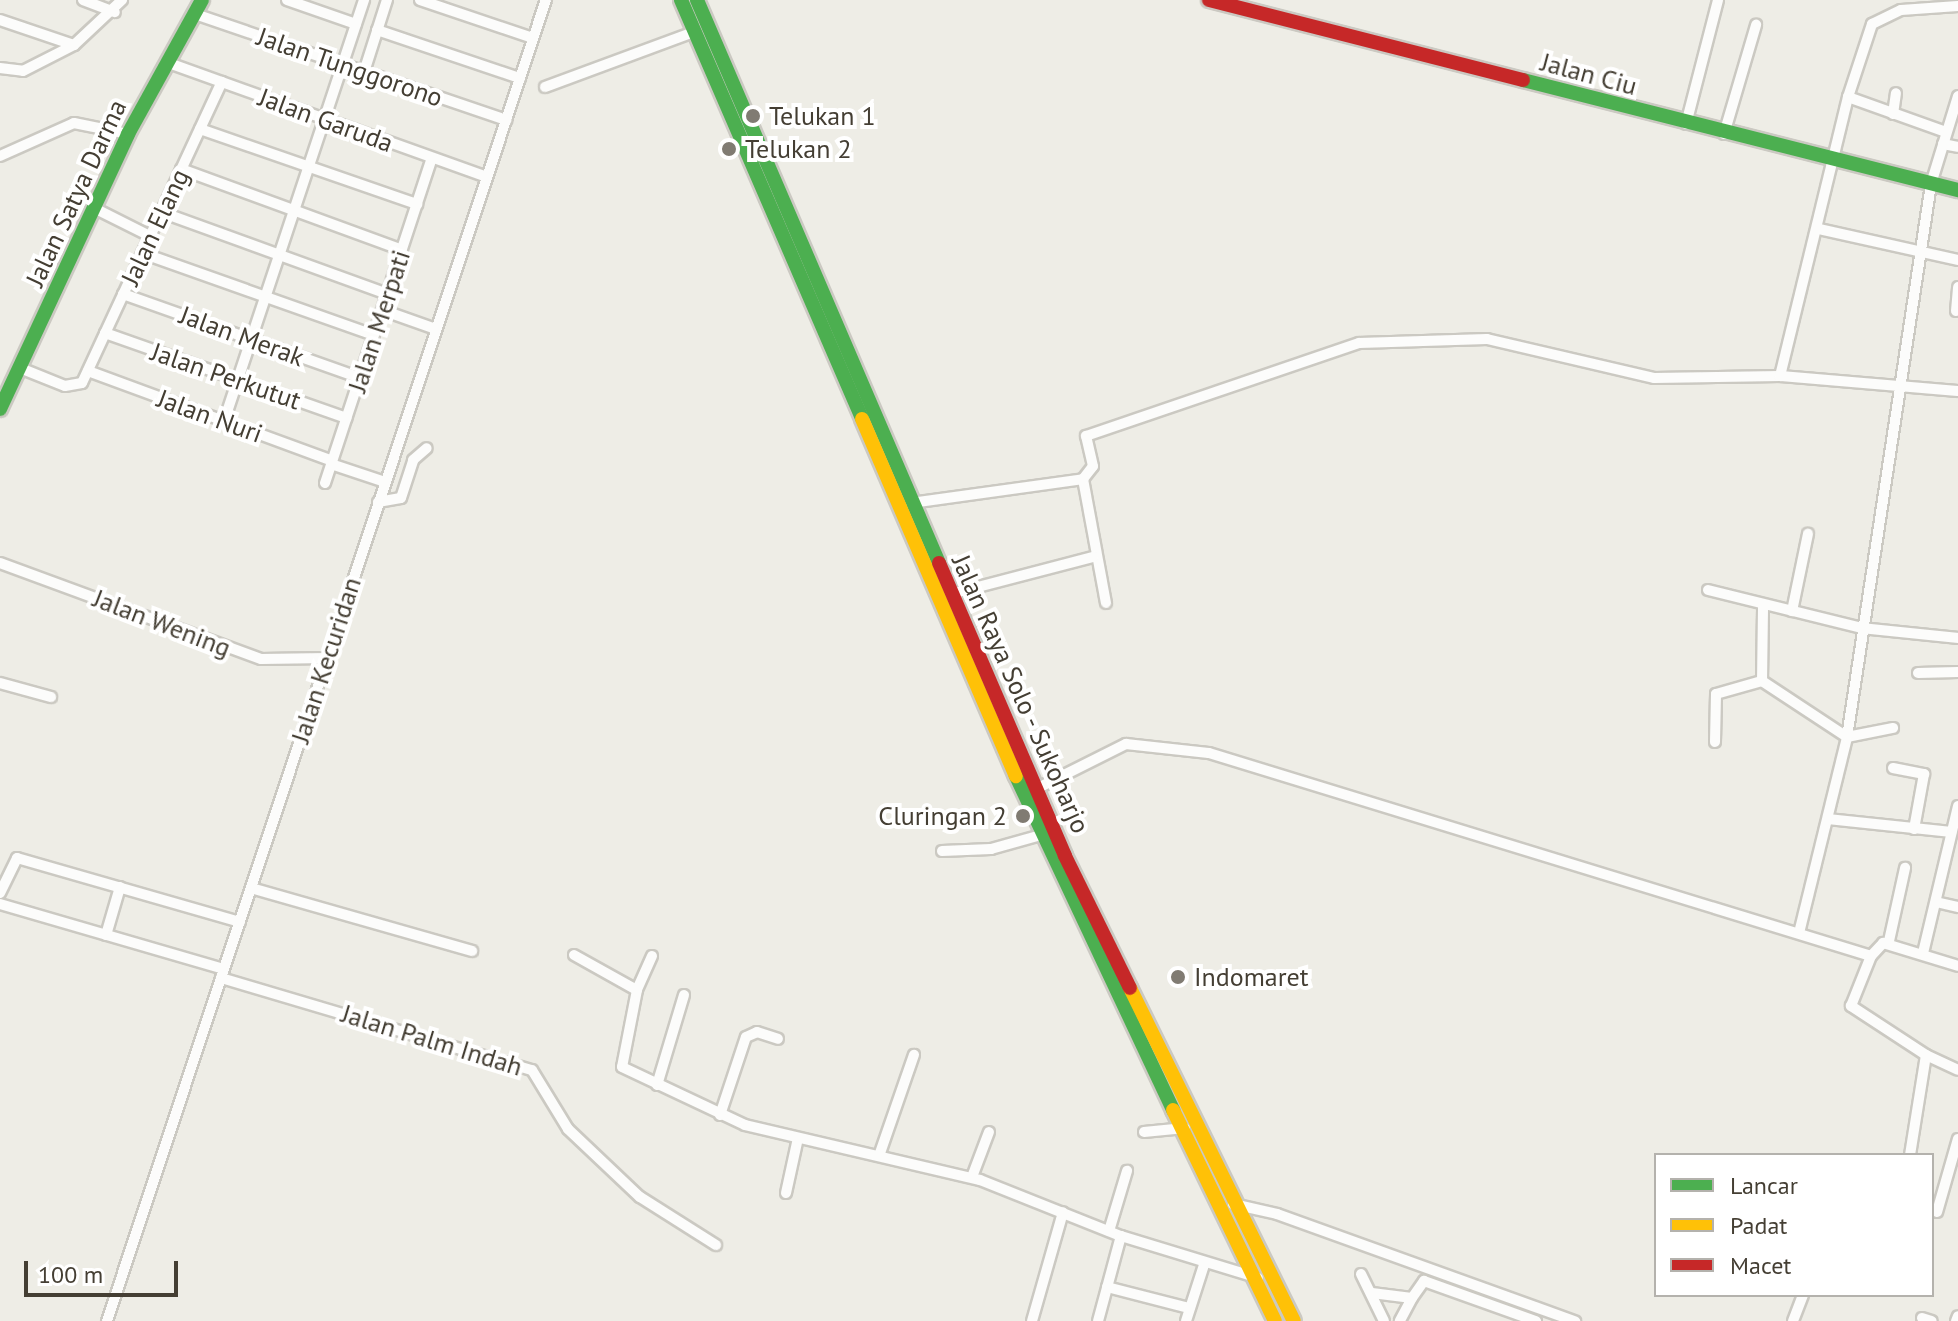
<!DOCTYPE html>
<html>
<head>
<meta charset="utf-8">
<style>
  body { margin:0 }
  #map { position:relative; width:1958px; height:1321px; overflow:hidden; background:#eeede6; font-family:"PT Sans",sans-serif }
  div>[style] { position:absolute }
  .roads { filter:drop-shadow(2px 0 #cbc9c2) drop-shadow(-2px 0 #cbc9c2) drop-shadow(0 2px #cbc9c2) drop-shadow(0 -2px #cbc9c2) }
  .street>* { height:10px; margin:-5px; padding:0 5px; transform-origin:5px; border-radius:5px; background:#fcfcfb }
  .fast>* { height:14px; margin:-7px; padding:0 7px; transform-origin:7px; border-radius:7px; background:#4caf50 }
  .slow>* { height:14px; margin:-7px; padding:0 7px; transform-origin:7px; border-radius:7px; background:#ffc107 }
  .jam>* { height:14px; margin:-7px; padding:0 7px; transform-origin:7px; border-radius:7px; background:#c62828 }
  .dots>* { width:22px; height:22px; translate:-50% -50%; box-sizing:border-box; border:4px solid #fff; border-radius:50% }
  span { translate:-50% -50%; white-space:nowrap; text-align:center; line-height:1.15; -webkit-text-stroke:8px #fff; paint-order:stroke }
  .street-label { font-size:26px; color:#443e33 }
  .poi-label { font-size:26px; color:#443e33 }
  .left { translate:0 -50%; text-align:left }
  .right { translate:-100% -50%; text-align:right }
  .legend { position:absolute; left:1654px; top:1153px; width:280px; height:144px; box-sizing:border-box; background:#fff; border:2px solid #b4b2ad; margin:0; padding:10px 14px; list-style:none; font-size:24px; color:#443e33 }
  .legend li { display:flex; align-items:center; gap:16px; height:40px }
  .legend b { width:40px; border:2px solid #b4b2ad }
  .scale { position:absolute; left:24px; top:1261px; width:154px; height:36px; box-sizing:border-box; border:4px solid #443e33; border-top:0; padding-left:10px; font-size:24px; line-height:28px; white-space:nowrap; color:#443e33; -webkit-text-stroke:6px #fff; paint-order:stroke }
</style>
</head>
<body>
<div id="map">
  <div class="roads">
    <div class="street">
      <i style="left:83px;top:0;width:34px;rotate:21deg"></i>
      <i style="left:287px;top:0;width:73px;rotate:19.2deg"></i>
      <i style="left:420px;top:0;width:119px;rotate:18.6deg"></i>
      <i style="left:195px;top:14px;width:329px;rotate:18.8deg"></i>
      <i style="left:0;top:20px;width:78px;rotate:18.7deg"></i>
      <i style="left:377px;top:30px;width:151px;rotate:18.6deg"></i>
      <i style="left:166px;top:62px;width:341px;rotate:19.7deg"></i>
      <i style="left:0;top:68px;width:23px;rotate:7deg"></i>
      <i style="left:23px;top:71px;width:57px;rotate:-27deg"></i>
      <i style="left:74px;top:45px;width:66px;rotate:-43.2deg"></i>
      <i style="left:364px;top:72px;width:76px;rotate:-72.3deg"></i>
      <i style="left:545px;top:87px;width:159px;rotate:-20.3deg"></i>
      <i style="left:1848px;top:97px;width:104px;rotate:19.7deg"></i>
      <i style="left:1893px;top:114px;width:21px;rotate:-82deg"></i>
      <i style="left:1686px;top:124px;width:128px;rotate:-75.5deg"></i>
      <i style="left:200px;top:129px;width:230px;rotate:19.1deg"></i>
      <i style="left:1724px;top:134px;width:114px;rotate:-73.6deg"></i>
      <i style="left:1943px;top:144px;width:15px;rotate:11deg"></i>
      <i style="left:0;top:156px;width:81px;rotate:-24deg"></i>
      <i style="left:74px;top:123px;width:55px;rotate:11.5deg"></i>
      <i style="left:181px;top:169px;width:235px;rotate:20.1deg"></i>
      <i style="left:96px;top:209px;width:60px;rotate:26.6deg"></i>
      <i style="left:161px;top:212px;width:240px;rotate:19.9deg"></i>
      <i style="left:1819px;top:229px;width:142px;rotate:12.6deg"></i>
      <i style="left:142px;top:253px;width:246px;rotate:19.5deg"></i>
      <i style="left:123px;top:294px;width:251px;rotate:19.5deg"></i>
      <i style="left:382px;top:310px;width:57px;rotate:19.4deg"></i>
      <i style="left:1956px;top:311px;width:24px;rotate:-85deg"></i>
      <i style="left:105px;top:333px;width:256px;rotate:19.4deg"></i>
      <i style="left:20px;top:368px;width:48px;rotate:21.8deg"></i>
      <i style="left:65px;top:386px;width:17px;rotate:-10deg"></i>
      <i style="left:82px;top:383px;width:332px;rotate:-65.1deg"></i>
      <i style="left:88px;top:371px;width:260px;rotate:20.2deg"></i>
      <i style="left:1780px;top:376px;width:287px;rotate:-76.3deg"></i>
      <i style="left:1848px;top:97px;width:77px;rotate:-71.8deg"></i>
      <i style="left:1872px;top:24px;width:32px;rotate:-26deg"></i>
      <i style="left:1901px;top:10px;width:57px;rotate:-4deg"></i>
      <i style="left:224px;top:421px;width:444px;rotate:-71.6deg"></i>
      <i style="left:331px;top:464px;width:57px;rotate:18.4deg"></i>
      <i style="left:1083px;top:479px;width:126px;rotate:79.5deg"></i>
      <i style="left:325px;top:483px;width:342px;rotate:-71.8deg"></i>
      <i style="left:378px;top:502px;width:23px;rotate:-10deg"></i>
      <i style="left:401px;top:498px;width:40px;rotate:-72deg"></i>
      <i style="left:413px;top:460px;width:18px;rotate:-41deg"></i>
      <i style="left:911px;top:503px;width:174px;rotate:-7.9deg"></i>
      <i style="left:1083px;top:479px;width:16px;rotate:-52deg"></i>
      <i style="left:1093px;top:466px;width:31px;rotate:-103deg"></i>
      <i style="left:1086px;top:436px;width:288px;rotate:-18.8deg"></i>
      <i style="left:1359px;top:343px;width:128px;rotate:-1.8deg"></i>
      <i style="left:1487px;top:339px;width:171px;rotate:13.1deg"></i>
      <i style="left:1654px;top:378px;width:126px;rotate:-0.9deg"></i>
      <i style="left:1780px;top:376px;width:179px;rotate:4.8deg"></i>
      <i style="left:0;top:563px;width:278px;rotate:20.2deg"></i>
      <i style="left:261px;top:659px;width:67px;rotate:-0.9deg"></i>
      <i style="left:1708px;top:590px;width:158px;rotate:13.9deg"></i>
      <i style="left:1861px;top:628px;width:98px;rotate:5.9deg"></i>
      <i style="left:951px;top:594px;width:147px;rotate:-14.6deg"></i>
      <i style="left:1792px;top:611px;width:79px;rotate:-78.3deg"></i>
      <i style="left:1918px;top:673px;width:40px;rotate:-1.4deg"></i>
      <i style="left:1762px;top:681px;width:102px;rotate:33.4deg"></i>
      <i style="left:1847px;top:737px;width:47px;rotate:-11.1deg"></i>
      <i style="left:1762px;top:681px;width:75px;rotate:-89.2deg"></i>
      <i style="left:0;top:683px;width:53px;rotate:15.4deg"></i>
      <i style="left:1715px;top:742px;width:48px;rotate:-88.8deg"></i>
      <i style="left:1716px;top:694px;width:48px;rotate:-15.8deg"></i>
      <i style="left:1893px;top:768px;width:32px;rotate:11deg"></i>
      <i style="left:1924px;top:774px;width:56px;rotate:100.3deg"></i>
      <i style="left:1036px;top:789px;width:101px;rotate:-26.6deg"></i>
      <i style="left:1126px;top:744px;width:83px;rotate:6.2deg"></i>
      <i style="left:1209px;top:753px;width:692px;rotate:17.05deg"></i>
      <i style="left:1828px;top:819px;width:124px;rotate:6deg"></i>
      <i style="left:942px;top:851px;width:49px;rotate:-2.3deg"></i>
      <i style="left:991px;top:849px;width:52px;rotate:-15.6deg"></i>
      <i style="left:251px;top:888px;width:230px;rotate:15.9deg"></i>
      <i style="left:0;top:893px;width:39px;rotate:-64deg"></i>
      <i style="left:17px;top:858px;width:232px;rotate:16deg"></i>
      <i style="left:1936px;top:902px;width:23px;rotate:13deg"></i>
      <i style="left:0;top:904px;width:233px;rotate:16.2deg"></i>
      <i style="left:1799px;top:933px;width:202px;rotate:-76.2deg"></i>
      <i style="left:1847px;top:737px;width:559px;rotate:-81.36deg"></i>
      <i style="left:1931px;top:184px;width:92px;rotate:-72.9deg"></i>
      <i style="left:106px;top:935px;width:50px;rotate:-73.7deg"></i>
      <i style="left:1889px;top:941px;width:75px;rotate:-77.6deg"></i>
      <i style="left:1923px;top:953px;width:151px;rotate:-76.6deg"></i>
      <i style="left:574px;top:955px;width:72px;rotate:29.1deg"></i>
      <i style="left:652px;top:956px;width:37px;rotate:114deg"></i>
      <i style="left:637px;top:990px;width:78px;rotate:101deg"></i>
      <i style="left:622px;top:1067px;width:136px;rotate:25.2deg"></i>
      <i style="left:745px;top:1125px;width:241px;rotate:13.2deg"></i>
      <i style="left:980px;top:1180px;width:152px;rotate:21.7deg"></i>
      <i style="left:1121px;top:1236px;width:143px;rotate:17deg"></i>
      <i style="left:221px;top:978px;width:324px;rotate:16.5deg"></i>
      <i style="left:532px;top:1070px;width:69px;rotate:58.6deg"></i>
      <i style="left:568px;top:1129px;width:99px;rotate:43.4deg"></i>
      <i style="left:640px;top:1197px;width:90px;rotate:32.3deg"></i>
      <i style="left:1926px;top:1055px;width:35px;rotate:25deg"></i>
      <i style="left:657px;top:1085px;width:94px;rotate:-73.3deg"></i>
      <i style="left:720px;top:1115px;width:82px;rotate:-71.6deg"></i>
      <i style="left:746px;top:1037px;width:12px;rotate:-24deg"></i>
      <i style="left:757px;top:1032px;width:22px;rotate:18deg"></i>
      <i style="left:1144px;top:1132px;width:41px;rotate:-5.6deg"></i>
      <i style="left:880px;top:1153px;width:104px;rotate:-70.9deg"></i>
      <i style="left:1910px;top:1155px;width:101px;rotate:-80.9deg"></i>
      <i style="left:1926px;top:1055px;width:90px;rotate:-146.8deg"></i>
      <i style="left:1851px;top:1006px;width:54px;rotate:-68.2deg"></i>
      <i style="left:1871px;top:956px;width:18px;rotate:-47deg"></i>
      <i style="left:1883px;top:943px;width:78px;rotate:17deg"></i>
      <i style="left:972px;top:1177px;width:48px;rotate:-69.3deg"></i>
      <i style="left:786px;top:1193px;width:56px;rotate:-77.7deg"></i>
      <i style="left:1233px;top:1204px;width:45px;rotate:12.8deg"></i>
      <i style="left:1277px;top:1214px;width:317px;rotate:19.8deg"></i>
      <i style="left:1937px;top:1212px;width:76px;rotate:-74deg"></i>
      <i style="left:1109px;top:1231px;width:63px;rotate:-73.3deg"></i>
      <i style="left:1361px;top:1274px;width:52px;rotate:63.9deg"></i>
      <i style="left:1107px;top:1287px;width:85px;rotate:14.4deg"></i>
      <i style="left:1372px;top:1293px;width:40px;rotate:7.1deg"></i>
      <i style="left:1412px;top:1298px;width:26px;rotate:118deg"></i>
      <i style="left:1412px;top:1298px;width:21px;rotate:-55deg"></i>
      <i style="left:1424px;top:1281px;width:119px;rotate:19.7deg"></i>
      <i style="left:1922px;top:1318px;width:10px;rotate:17deg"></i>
      <i style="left:107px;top:1321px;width:1392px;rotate:-71.62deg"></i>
      <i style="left:1032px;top:1321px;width:113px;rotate:-74.1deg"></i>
      <i style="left:1098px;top:1321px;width:88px;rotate:-74.9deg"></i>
      <i style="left:1186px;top:1321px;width:59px;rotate:-72.2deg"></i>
      <i style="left:1793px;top:1321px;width:28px;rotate:-69deg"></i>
      <i style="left:1956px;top:1321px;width:5px;rotate:-68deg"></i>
    </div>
    <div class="fast">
      <i style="left:681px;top:0;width:456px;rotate:66.6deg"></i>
      <i style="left:697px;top:0;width:613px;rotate:66.74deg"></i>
      <i style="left:1523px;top:80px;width:449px;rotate:14.2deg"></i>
      <i style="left:0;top:409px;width:303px;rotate:-65deg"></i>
      <i style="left:128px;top:134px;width:153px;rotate:-61.1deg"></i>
      <i style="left:1016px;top:776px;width:369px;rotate:64.8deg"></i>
    </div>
    <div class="slow">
      <i style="left:862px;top:419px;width:389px;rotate:66.7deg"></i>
      <i style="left:1130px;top:988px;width:371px;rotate:63.8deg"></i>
      <i style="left:1173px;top:1110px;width:234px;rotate:64.2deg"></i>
    </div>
    <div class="jam">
      <i style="left:1209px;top:0;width:324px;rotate:14.3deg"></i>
      <i style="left:939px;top:563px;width:319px;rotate:66.7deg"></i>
      <i style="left:1065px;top:856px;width:147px;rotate:63.8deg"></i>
    </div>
  </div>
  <div class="dots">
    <i style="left:753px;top:116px;background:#807b72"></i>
    <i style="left:729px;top:149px;background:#807b72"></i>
    <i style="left:1023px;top:816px;background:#807b72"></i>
    <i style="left:1178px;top:977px;background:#807b72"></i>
  </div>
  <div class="street-label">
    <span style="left:350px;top:67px;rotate:19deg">Jalan Tunggorono</span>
    <span style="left:1589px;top:74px;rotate:15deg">Jalan Ciu</span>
    <span style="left:326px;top:120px;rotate:20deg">Jalan Garuda</span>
    <span style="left:76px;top:193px;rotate:-65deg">Jalan Satya Darma</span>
    <span style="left:155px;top:227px;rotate:-65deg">Jalan Elang</span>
    <span style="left:379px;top:321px;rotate:-72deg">Jalan Merpati</span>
    <span style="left:242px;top:336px;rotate:20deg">Jalan Merak</span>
    <span style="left:226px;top:376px;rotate:19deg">Jalan Perkutut</span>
    <span style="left:210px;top:416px;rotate:20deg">Jalan Nuri</span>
    <span style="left:162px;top:623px;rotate:21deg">Jalan Wening</span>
    <span style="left:326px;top:660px;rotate:-72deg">Jalan Kecuridan</span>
    <span style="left:1021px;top:694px;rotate:66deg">Jalan Raya Solo - Sukoharjo</span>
    <span style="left:432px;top:1040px;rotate:17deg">Jalan Palm Indah</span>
  </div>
  <div class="poi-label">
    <span class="left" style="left:769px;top:116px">Telukan 1</span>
    <span class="left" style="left:745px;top:149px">Telukan 2</span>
    <span class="right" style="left:1007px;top:816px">Cluringan 2</span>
    <span class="left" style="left:1194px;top:977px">Indomaret</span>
  </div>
  <ul class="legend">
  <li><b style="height:10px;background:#4caf50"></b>Lancar</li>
  <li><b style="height:10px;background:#ffc107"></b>Padat</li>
  <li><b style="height:10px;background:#c62828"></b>Macet</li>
  </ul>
  <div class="scale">100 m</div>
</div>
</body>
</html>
